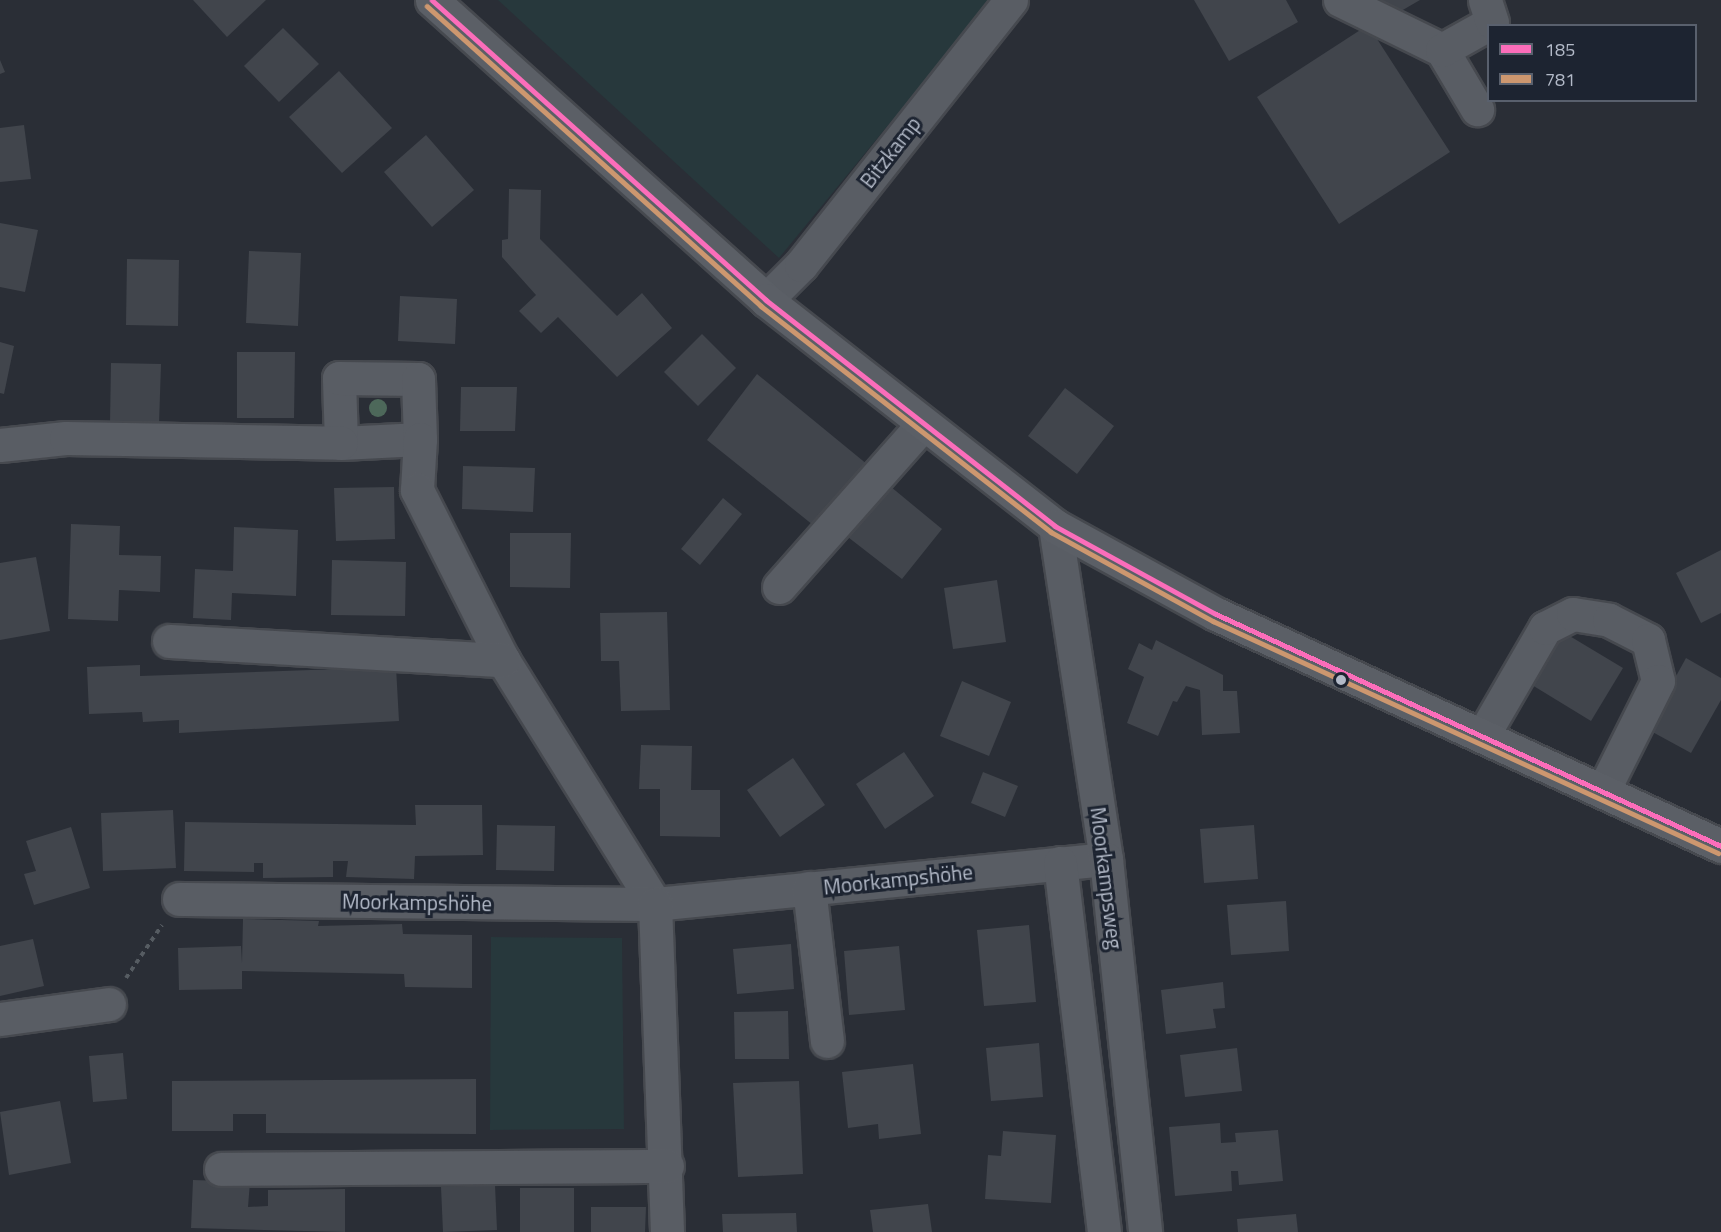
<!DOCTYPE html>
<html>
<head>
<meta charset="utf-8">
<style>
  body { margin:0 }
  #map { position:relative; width:1721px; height:1232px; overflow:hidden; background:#2a2e36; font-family:"Titillium Web",sans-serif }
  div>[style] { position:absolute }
  .green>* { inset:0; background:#27383c }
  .building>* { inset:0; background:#41454c }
  .path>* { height:4px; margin-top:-2px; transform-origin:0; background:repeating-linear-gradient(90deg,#565c62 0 4.5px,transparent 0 9px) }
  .roads { filter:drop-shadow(2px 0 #46494f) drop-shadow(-2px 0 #46494f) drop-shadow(0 2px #46494f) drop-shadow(0 -2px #46494f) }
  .minor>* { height:33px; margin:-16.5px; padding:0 16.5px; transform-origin:16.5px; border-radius:16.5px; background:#595d64 }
  .major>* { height:33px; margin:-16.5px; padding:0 16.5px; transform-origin:16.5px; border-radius:16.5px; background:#5b5f66 }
  .bus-1>* { height:4.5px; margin:-2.25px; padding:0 2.25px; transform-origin:2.25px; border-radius:2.25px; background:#fb6dba }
  .bus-2>* { height:4.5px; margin:-2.25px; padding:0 2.25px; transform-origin:2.25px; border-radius:2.25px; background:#cd976f }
  .trees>* { width:18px; height:18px; margin:-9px; border-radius:50%; background:#4d685a }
  .dots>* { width:16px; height:16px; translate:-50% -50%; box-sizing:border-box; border:3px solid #1d2431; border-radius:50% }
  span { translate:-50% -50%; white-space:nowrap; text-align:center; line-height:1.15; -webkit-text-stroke:6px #1d2431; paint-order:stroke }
  .street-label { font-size:21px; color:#b3bac8 }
  .legend { position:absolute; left:1487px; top:24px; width:210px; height:78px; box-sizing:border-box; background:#1d2431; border:2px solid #59606d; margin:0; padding:8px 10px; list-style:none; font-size:18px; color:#b3bac8 }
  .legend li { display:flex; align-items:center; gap:12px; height:30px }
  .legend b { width:30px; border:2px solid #59606d }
</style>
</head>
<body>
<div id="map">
  <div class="green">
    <i style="clip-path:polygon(498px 0,991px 0,779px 258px)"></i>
    <i style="clip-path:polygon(491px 937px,622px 938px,624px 1129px,490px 1130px)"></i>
  </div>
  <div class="building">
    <i style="clip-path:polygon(193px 0,266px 0,227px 37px)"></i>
    <i style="clip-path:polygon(1194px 0,1286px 0,1298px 22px,1229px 61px)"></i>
    <i style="clip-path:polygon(1378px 0,1420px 0,1389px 18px)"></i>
    <i style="clip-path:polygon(1368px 25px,1450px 152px,1339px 224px,1257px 97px)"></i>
    <i style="clip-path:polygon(283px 28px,319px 64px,279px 102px,244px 66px)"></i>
    <i style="clip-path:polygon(0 60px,5px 72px,0 74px)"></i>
    <i style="clip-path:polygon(339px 71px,392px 128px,342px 173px,289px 117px)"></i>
    <i style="clip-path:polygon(24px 125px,31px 179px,0 182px,0 128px)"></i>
    <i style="clip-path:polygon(426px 135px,474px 190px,432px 227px,384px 172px)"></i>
    <i style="clip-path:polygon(509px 189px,541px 190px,540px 239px,617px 316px,642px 293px,672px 328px,617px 377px,558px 317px,541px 333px,519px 311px,536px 295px,502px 257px,502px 240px,508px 239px)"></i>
    <i style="clip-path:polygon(0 223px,38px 230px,25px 292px,0 287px)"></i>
    <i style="clip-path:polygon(249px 251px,301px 253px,298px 326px,246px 323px)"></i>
    <i style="clip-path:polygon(127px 259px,179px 260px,178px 326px,126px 325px)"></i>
    <i style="clip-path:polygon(400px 296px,457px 299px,455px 344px,398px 341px)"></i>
    <i style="clip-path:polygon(702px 334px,736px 368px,698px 406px,664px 372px)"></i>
    <i style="clip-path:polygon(0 342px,14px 346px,4px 394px,0 393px)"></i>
    <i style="clip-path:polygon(237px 352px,295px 352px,294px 418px,237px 418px)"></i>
    <i style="clip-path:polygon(111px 363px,161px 364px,159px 424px,110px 423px)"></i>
    <i style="clip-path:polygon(757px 374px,868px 465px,818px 529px,707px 440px)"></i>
    <i style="clip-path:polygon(461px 387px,517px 387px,515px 431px,460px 431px)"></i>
    <i style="clip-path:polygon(1065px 388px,1114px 426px,1077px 474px,1028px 436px)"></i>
    <i style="clip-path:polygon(463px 466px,535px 468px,533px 512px,462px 509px)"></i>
    <i style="clip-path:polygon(885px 482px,942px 529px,902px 579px,844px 534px)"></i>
    <i style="clip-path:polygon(394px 487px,395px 539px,336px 541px,334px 488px)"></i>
    <i style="clip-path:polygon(723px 498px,742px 514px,700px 565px,681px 549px)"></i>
    <i style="clip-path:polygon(71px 524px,120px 526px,119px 555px,161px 556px,160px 592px,119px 590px,118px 621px,68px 619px)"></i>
    <i style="clip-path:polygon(234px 527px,298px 530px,296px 596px,232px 593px,231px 620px,193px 618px,195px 569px,233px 571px)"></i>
    <i style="clip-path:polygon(510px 533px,571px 533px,570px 588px,510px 587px)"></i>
    <i style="clip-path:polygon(1721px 550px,1721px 613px,1701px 623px,1676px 573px)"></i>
    <i style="clip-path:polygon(36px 557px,50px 631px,0 640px,0 563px)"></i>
    <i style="clip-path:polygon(332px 560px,406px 562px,405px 616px,331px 615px)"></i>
    <i style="clip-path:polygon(997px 580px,1006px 642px,953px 649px,944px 588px)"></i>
    <i style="clip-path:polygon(667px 612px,670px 710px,621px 711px,619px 661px,601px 661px,600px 613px)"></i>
    <i style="clip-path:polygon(1563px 632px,1623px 668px,1591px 721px,1532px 685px)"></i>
    <i style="clip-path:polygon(1156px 640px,1223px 675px,1223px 691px,1237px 691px,1240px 733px,1202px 735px,1200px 690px,1186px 686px,1177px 702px,1173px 701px,1158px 736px,1127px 723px,1144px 677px,1128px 669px,1139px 643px,1152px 650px)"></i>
    <i style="clip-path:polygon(1686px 658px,1721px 678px,1721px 700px,1691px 753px,1647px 729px)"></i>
    <i style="clip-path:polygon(140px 665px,140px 676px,396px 667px,399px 721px,179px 733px,179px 720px,143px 722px,142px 712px,89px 714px,87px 667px)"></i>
    <i style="clip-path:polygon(962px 681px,1011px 702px,989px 756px,940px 736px)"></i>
    <i style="clip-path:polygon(641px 745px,692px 746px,691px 790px,720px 790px,720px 837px,660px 836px,660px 789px,639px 789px)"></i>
    <i style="clip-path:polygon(904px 752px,934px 796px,885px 829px,856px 784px)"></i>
    <i style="clip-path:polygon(793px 758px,825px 805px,780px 837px,747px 790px)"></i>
    <i style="clip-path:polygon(983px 772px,1018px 786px,1005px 817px,971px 803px)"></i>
    <i style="clip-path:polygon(415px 805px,482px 805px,483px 855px,415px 856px,414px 879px,346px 877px,348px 861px,333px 861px,333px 877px,263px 878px,263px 863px,254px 863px,254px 872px,184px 871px,185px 822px,416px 825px)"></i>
    <i style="clip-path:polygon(173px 810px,176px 868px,103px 871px,101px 813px)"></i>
    <i style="clip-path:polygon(497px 825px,555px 826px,554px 871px,496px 870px)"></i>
    <i style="clip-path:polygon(1254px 825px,1258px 879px,1204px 883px,1200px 829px)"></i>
    <i style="clip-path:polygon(71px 827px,90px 888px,34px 905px,24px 874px,36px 871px,26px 841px)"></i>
    <i style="clip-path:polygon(1286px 901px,1289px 951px,1231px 955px,1227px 905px)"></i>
    <i style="clip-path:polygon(243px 919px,319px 921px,318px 926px,402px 924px,403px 934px,472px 935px,472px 988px,405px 987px,404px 974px,242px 971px,242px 989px,179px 990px,178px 948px,241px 946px,242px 963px)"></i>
    <i style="clip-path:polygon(1029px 925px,1036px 1002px,984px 1006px,977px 930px)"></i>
    <i style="clip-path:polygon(33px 939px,44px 986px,0 996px,0 946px)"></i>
    <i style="clip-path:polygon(791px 944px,794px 989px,737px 994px,733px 949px)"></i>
    <i style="clip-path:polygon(899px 946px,905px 1010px,849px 1015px,844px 951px)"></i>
    <i style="clip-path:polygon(1223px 982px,1225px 1008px,1213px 1009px,1216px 1028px,1166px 1034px,1161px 990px)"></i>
    <i style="clip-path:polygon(788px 1011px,789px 1059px,735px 1059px,734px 1012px)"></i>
    <i style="clip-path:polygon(1039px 1043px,1043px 1097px,991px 1101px,986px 1048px)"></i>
    <i style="clip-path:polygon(1237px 1048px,1242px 1091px,1185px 1097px,1180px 1055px)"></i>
    <i style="clip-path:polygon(123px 1053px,127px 1099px,93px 1102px,89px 1056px)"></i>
    <i style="clip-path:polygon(913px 1064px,921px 1134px,879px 1139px,878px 1124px,848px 1128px,842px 1072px)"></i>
    <i style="clip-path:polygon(476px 1079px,476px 1134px,266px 1133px,266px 1114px,233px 1114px,233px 1131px,172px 1131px,172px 1081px)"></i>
    <i style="clip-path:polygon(799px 1081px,803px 1174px,738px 1177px,733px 1083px)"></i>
    <i style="clip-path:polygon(60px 1101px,71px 1163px,9px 1175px,0 1112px)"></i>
    <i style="clip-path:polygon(1220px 1123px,1221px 1143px,1236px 1142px,1235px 1133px,1278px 1130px,1283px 1181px,1239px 1185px,1238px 1171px,1231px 1171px,1232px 1191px,1175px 1196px,1169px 1127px)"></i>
    <i style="clip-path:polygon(1003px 1131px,1056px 1135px,1051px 1203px,985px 1199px,988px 1155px,1001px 1156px)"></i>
    <i style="clip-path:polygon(193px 1180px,250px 1182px,248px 1207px,268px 1206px,268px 1190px,345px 1189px,345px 1232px,191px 1228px)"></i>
    <i style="clip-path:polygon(495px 1185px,497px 1230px,443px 1232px,441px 1187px)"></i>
    <i style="clip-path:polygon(520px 1188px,574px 1188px,574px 1232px,520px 1232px)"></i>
    <i style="clip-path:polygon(928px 1204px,932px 1232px,873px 1232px,870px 1210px)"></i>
    <i style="clip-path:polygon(591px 1207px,646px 1207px,645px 1232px,591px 1232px)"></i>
    <i style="clip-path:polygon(796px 1213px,797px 1232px,723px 1232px,722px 1214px)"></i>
    <i style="clip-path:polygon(1296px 1214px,1298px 1232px,1238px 1232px,1237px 1219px)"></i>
  </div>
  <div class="path">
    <i style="left:126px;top:978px;width:64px;rotate:-55.8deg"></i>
  </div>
  <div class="roads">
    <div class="minor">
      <i style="left:1340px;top:0;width:114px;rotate:26.1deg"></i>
      <i style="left:1442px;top:50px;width:69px;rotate:59.3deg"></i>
      <i style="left:1442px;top:50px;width:57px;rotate:-29.2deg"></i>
      <i style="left:1492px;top:22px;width:23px;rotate:-108deg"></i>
      <i style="left:766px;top:300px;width:49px;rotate:-45deg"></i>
      <i style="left:801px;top:265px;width:338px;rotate:-51.6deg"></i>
      <i style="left:420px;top:439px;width:79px;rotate:177.1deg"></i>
      <i style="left:341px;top:443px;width:65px;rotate:-91.8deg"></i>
      <i style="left:339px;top:378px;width:79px;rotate:0.7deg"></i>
      <i style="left:418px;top:379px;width:60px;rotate:88.1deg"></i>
      <i style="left:420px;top:439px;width:51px;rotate:93.4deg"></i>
      <i style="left:417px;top:490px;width:191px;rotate:63.2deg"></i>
      <i style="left:503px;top:660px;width:287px;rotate:58.1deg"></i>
      <i style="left:655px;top:904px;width:453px;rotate:-5.7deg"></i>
      <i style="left:0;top:445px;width:66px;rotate:-6.1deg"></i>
      <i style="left:66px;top:438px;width:275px;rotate:1deg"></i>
      <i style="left:1055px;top:526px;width:337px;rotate:81.3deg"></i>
      <i style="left:1106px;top:859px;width:375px;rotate:84deg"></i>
      <i style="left:779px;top:587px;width:217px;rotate:-48.5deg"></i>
      <i style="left:169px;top:641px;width:335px;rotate:3.3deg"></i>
      <i style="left:1483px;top:735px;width:124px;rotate:-59.9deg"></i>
      <i style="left:1545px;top:628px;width:31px;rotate:-27deg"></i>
      <i style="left:1573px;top:614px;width:36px;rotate:9deg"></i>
      <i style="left:1609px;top:620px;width:44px;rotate:27.1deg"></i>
      <i style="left:1648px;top:640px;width:42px;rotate:76.3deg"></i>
      <i style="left:1658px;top:681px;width:123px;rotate:116.6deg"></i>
      <i style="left:1060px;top:863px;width:372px;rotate:83.2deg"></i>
      <i style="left:809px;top:888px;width:154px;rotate:83.3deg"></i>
      <i style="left:179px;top:899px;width:476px;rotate:0.6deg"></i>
      <i style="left:655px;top:904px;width:328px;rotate:87.9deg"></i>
      <i style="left:0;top:1019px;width:110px;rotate:-7.8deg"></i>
      <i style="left:221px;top:1169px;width:446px;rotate:-0.4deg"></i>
    </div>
    <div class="major">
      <i style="left:432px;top:0;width:449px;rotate:41.9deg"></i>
      <i style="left:766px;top:300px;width:367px;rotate:38deg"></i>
      <i style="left:1055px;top:526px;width:183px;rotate:28.7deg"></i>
      <i style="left:1216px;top:614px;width:556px;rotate:24.67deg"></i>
    </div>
  </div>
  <div class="bus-1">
    <i style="left:432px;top:0;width:449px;rotate:41.9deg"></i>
    <i style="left:766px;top:300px;width:367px;rotate:38deg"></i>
    <i style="left:1055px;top:526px;width:183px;rotate:28.7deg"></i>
    <i style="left:1216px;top:614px;width:556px;rotate:24.67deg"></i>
  </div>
  <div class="bus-2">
    <i style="left:427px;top:6px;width:449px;rotate:41.9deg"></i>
    <i style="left:761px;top:306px;width:368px;rotate:37.9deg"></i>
    <i style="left:1051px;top:532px;width:185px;rotate:28.8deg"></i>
    <i style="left:1213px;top:621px;width:556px;rotate:24.67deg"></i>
  </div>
  <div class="trees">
    <i style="left:378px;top:408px"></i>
  </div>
  <div class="dots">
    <i style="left:1341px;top:680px;background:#b3bac8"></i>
  </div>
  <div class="street-label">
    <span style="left:890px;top:152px;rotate:-52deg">Bitzkamp</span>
    <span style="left:1107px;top:878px;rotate:83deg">Moorkampsweg</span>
    <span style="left:898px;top:879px;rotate:-6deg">Moorkampshöhe</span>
    <span style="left:417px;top:902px;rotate:1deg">Moorkampshöhe</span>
  </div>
  <ul class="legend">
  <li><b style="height:8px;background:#fb6dba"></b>185</li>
  <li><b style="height:8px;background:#cd976f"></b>781</li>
  </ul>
</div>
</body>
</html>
